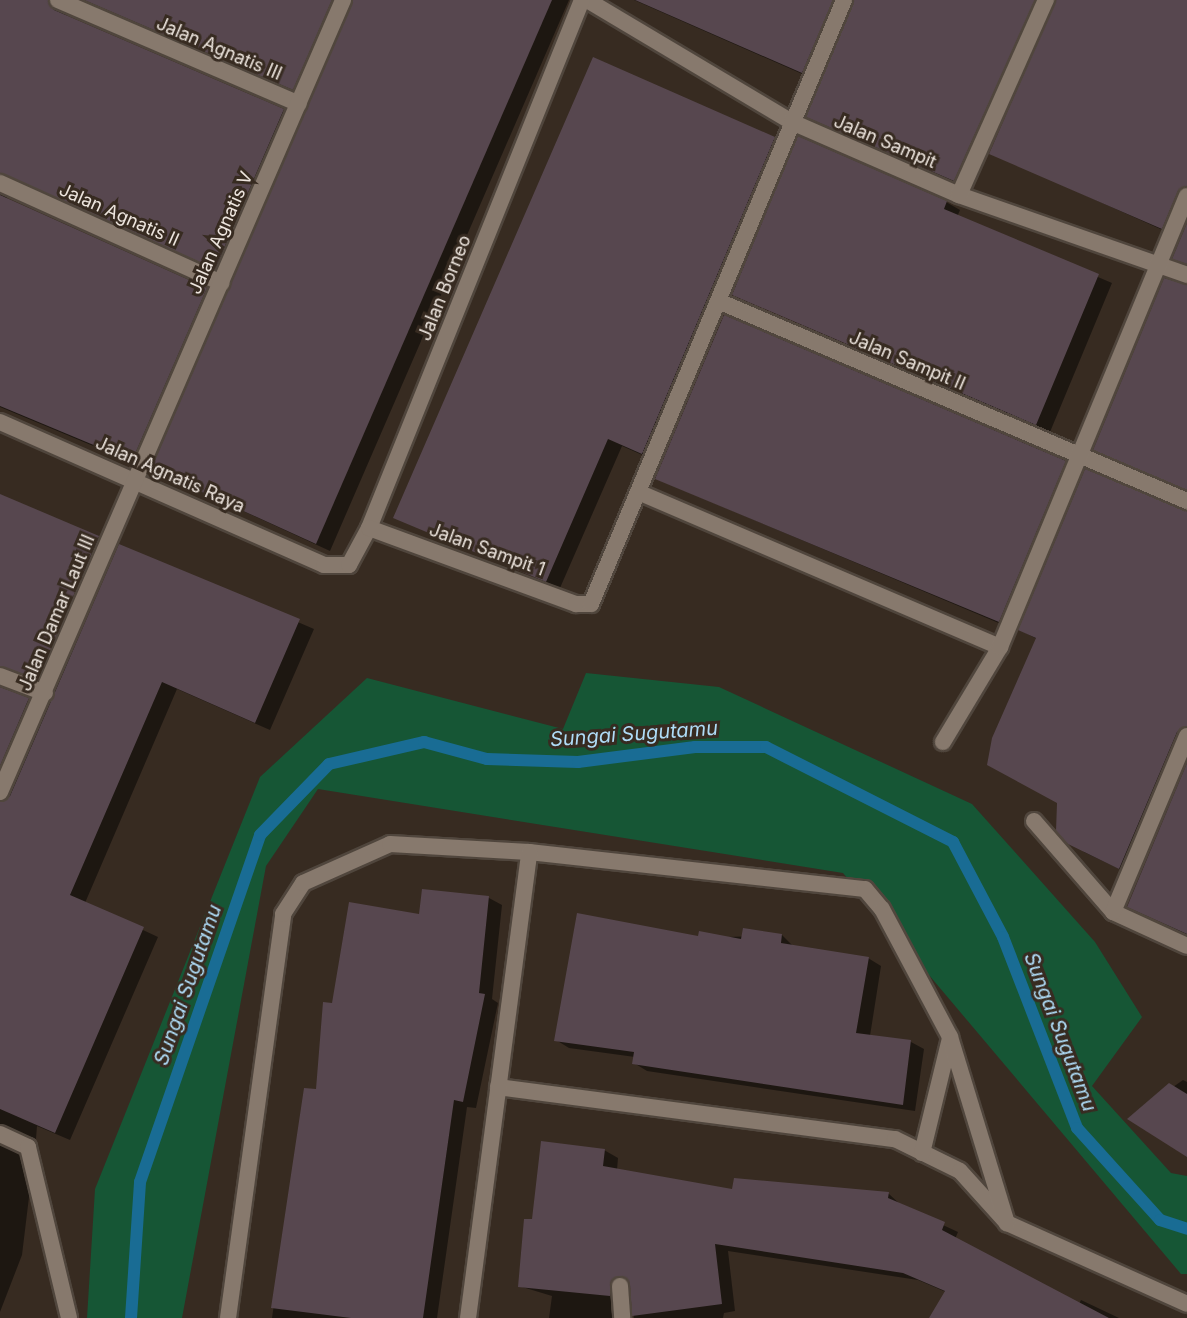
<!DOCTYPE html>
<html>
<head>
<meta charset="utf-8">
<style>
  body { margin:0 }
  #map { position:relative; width:1187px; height:1318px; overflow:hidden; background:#372b21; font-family:Inter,sans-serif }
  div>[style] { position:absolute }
  .green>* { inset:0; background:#165635 }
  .shadow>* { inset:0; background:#0007 }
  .stream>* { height:12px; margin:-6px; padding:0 6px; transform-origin:6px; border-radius:6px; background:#196c94 }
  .building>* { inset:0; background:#57474f }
  .roads { filter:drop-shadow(2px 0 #50463d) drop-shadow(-2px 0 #50463d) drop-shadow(0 2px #50463d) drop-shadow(0 -2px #50463d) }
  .minor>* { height:16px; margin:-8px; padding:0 8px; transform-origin:8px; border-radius:8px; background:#87796d }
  span { translate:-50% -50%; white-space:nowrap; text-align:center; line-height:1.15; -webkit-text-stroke:6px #372b21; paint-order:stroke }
  .street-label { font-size:18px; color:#ede5de }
  .water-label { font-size:20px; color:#afdcf7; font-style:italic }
</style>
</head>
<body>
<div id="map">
  <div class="green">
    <i style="clip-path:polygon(586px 673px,719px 687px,972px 804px,1095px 942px,1142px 1017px,1092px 1086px,1171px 1173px,1187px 1176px,1187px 1274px,1181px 1274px,843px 873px,318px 789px,266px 866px,182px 1318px,87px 1318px,95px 1189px,260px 777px,367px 678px,563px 729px)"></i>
  </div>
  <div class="shadow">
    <i style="clip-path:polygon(0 0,71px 0,62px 3px,67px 17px,298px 118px,230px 276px,20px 181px,3px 187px,8px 200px,220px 297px,146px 468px,0 407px)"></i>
    <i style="clip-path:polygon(83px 0,569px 0,330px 551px,167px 476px,353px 1px,307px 97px)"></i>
    <i style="clip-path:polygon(634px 0,1187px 0,1187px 212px,1176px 236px,991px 153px,1056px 1px,968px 188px,808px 116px,854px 1px,848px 4px,816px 80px)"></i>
    <i style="clip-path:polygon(594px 59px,788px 146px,656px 461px,622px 446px,560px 588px,395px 517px)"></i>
    <i style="clip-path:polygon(946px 202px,960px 210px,957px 217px,1112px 283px,1050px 432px,734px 295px)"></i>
    <i style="clip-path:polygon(1065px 462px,1079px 470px,1013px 629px,657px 479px)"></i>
    <i style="clip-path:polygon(0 496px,113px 546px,53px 686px,19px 674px,4px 681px,9px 692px,43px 708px,6px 799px,120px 546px,314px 629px,270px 730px,177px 689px,85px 903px,158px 937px,70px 1140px,37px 1126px,36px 1139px,15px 1131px,3px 1144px,33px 1164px,22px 1255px,0 1312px)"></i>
    <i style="clip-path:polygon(1187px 512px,1187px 750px,1134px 876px,1084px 852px,1058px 803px,1037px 639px,1020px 630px)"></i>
    <i style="clip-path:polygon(1187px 767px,1187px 935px,1129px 906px)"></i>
    <i style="clip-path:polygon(489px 898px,502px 905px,492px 999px,498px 1003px,476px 1108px,467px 1107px,437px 1318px,272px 1318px,305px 1089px,317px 1091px,334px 1004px,420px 916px)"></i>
    <i style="clip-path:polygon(782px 935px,794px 947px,868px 958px,881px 966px,870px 1036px,911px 1042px,924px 1049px,915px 1111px,647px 1071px,634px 1063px,635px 1057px,569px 1048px,556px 1040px,699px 938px)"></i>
    <i style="clip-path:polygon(1183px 1080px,1187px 1082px,1187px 1155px,1129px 1118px)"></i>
    <i style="clip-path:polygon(604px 1150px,618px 1158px,617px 1170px,734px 1191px,889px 1194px,902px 1206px,958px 1232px,955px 1239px,1079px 1304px,1081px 1300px,1119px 1318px,931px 1318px,946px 1292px,918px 1280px,728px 1251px,735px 1311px,724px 1313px,723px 1318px,634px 1318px,631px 1281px,623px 1295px,625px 1318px,549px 1318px,552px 1296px,519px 1286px,533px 1221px)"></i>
  </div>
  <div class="stream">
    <i style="left:131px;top:1318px;width:136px;rotate:-86.2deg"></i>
    <i style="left:140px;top:1182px;width:367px;rotate:-70.9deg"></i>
    <i style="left:260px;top:835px;width:99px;rotate:-45.8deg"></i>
    <i style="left:329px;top:764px;width:98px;rotate:-13deg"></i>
    <i style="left:424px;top:742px;width:65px;rotate:15.1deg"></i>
    <i style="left:487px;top:759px;width:91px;rotate:1.9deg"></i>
    <i style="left:578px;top:762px;width:118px;rotate:-7.3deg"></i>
    <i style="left:695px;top:747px;width:71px"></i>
    <i style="left:766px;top:747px;width:210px;rotate:26.9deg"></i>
    <i style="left:953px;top:842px;width:107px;rotate:62.2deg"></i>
    <i style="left:1003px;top:937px;width:205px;rotate:68.8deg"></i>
    <i style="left:1077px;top:1128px;width:124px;rotate:47.9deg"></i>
    <i style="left:1160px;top:1220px;width:28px;rotate:18deg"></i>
  </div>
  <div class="building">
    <i style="clip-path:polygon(0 0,48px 0,54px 10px,284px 109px,215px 269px,0 173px)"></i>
    <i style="clip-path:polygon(84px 0,332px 0,293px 90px)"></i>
    <i style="clip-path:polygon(353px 0,552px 0,316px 544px,151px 469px)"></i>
    <i style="clip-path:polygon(635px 0,833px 0,802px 73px)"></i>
    <i style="clip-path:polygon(854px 0,1035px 0,954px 181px,806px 117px)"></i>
    <i style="clip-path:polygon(1056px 0,1187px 0,1187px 186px,1178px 191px,1162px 229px,989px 154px)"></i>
    <i style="clip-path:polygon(593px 57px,775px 137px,642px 454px,608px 439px,546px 582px,393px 518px)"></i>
    <i style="clip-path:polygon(798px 136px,947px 201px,944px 209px,1099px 274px,1036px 425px,732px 295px)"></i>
    <i style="clip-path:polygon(0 195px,207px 288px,132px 461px,0 406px)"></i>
    <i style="clip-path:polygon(1187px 223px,1187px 264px,1172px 259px)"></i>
    <i style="clip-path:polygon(1164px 278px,1187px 285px,1187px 490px,1093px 450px)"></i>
    <i style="clip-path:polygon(724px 315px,1066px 461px,999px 622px,655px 479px)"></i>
    <i style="clip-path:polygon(1085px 469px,1187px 511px,1187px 726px,1177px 732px,1119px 869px,1068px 844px,1056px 831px,1057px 803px,987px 765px,992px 738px,1036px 638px,1018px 630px)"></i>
    <i style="clip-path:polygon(0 494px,99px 536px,38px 679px,0 666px)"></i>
    <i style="clip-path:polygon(119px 544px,300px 619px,255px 723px,162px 682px,70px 895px,144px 927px,55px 1133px,0 1109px,0 802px,10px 796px)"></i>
    <i style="clip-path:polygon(0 687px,29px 698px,0 766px)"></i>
    <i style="clip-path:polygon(1187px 763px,1187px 934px,1127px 907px)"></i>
    <i style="clip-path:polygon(422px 889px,489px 896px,479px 993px,485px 994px,463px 1102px,454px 1100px,423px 1318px,351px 1318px,271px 1308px,304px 1088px,316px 1089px,323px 1002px,332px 1003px,349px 902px,419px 914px)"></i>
    <i style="clip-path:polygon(577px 913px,698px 936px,699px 931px,741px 939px,743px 928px,782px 934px,781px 943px,869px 957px,856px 1033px,911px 1040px,903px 1105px,632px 1064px,634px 1052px,554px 1041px)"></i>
    <i style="clip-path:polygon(1169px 1083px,1187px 1094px,1187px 1157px,1127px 1119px)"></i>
    <i style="clip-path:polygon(541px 1141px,605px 1149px,603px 1166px,732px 1189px,734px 1178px,889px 1192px,888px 1198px,945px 1222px,942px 1230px,1109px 1318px,929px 1318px,945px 1291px,903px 1273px,715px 1244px,722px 1304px,632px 1316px,630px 1285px,620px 1276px,611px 1281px,610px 1296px,518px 1287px,524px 1219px,532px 1219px)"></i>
  </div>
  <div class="roads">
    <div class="minor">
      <i style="left:58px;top:0;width:262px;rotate:23.3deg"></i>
      <i style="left:587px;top:0;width:239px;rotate:30.8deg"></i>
      <i style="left:792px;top:122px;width:182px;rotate:23.6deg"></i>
      <i style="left:959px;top:195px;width:242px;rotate:19.3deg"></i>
      <i style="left:0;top:183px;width:243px;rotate:24.3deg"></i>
      <i style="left:959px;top:195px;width:214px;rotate:-66deg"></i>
      <i style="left:718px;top:301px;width:510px;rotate:23.1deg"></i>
      <i style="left:0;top:422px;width:354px;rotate:23.8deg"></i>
      <i style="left:324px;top:565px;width:25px"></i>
      <i style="left:349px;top:565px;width:42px;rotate:-61.6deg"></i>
      <i style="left:369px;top:528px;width:569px;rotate:-68.03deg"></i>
      <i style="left:638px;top:492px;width:394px;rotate:23.2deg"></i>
      <i style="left:369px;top:528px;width:221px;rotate:20.2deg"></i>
      <i style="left:576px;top:604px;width:15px"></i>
      <i style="left:591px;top:604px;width:655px;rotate:-67.27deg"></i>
      <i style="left:0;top:676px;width:48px;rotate:20.7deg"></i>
      <i style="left:943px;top:742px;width:111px;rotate:-59deg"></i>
      <i style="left:1000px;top:647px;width:488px;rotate:-67.5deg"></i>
      <i style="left:0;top:792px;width:863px;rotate:-66.58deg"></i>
      <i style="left:1034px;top:821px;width:121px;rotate:49deg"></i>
      <i style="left:1113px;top:912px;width:81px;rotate:24.7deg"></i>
      <i style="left:1113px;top:912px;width:191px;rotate:-67.2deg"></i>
      <i style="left:498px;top:1087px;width:400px;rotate:7.5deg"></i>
      <i style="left:895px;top:1139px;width:72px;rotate:26.2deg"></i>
      <i style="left:960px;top:1171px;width:70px;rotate:47.9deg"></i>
      <i style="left:1007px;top:1223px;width:197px;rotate:24.2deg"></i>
      <i style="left:0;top:1134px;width:31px;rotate:25deg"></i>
      <i style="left:28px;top:1147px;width:176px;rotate:76.5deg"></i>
      <i style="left:922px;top:1153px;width:118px;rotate:-76.3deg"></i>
      <i style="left:620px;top:1286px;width:32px;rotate:86deg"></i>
      <i style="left:228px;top:1318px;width:408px;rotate:-82.2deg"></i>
      <i style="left:283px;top:914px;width:37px;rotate:-57deg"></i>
      <i style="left:303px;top:883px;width:95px;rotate:-24.1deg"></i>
      <i style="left:390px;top:844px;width:139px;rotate:3.3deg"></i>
      <i style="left:529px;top:852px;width:338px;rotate:6.3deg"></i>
      <i style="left:865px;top:889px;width:26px;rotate:50deg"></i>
      <i style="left:882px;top:909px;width:145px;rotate:62deg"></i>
      <i style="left:950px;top:1037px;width:195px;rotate:73deg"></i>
      <i style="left:468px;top:1318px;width:470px;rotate:-82.5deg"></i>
    </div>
  </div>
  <div class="street-label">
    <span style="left:219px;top:49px;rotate:23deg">Jalan Agnatis III</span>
    <span style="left:885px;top:142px;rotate:23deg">Jalan Sampit</span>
    <span style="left:119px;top:215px;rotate:24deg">Jalan Agnatis II</span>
    <span style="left:221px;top:233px;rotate:-66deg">Jalan Agnatis V</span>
    <span style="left:445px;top:288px;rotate:-68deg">Jalan Borneo</span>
    <span style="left:907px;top:361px;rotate:23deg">Jalan Sampit II</span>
    <span style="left:170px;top:475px;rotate:24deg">Jalan Agnatis Raya</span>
    <span style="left:487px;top:550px;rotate:20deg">Jalan Sampit 1</span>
    <span style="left:57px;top:613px;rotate:-67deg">Jalan Damar Laut III</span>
  </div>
  <div class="water-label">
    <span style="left:634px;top:734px;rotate:-4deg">Sungai Sugutamu</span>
    <span style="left:188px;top:985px;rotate:-71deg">Sungai Sugutamu</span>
    <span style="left:1060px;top:1032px;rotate:69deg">Sungai Sugutamu</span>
  </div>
</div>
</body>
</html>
